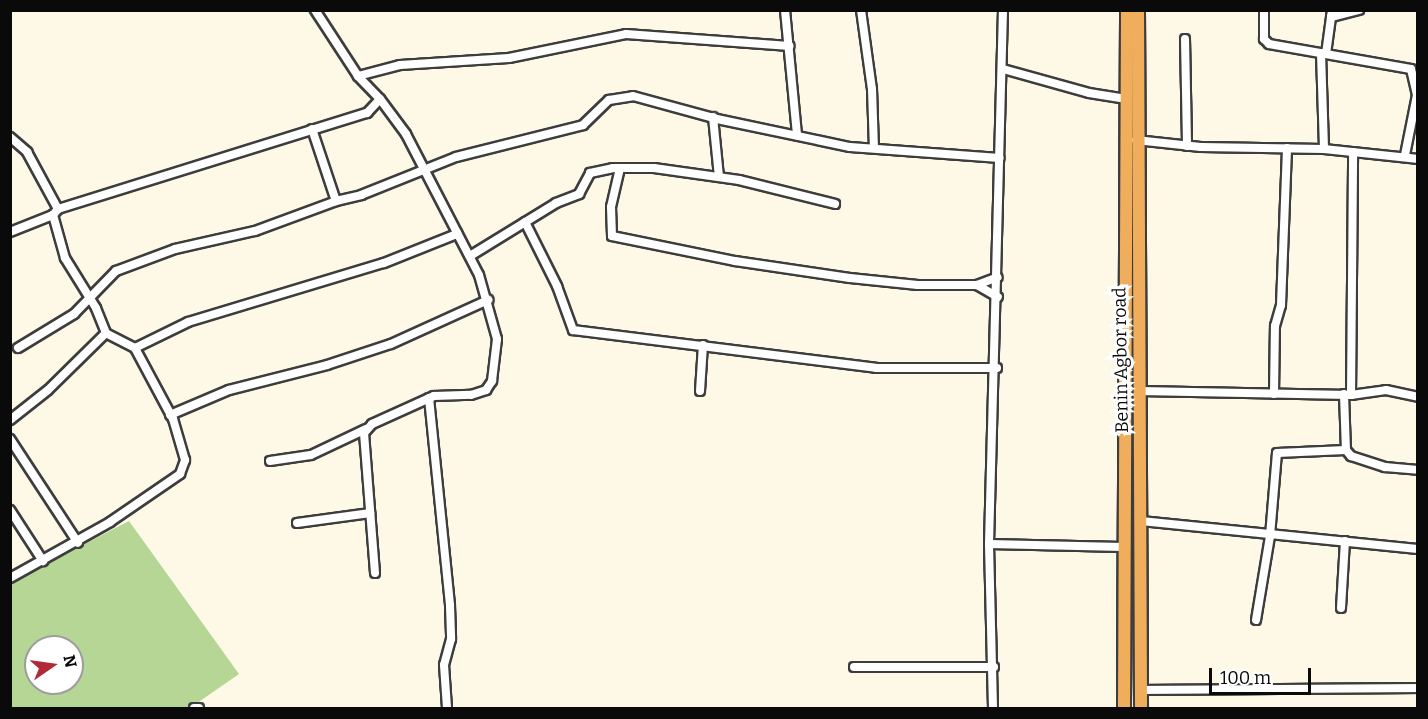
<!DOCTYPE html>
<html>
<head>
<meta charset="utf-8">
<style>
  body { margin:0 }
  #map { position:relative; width:1428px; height:719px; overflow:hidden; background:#fef8e7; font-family:Bitter,serif }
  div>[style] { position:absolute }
  .forest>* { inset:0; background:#b5d694 }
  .roads { filter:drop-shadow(2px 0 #3d3d3d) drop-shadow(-2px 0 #3d3d3d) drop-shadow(0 2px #3d3d3d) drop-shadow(0 -2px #3d3d3d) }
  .minor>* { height:8px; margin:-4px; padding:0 4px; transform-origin:4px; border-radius:4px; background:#fff }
  .trunk>* { height:12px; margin:-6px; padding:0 6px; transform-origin:6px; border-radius:6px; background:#f0ae5c }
  span { translate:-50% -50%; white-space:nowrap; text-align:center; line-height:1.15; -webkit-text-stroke:6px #fff; paint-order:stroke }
  .street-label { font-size:18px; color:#0a0a0a }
  .frame { position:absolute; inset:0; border:12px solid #0a0a0a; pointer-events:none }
  .north { position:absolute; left:24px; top:635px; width:60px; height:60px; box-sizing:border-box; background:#fff; border:2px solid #9d9d9d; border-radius:50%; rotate:77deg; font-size:16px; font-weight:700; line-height:24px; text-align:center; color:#0a0a0a }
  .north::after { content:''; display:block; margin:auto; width:21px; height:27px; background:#b22937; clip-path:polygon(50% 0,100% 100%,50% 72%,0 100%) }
  .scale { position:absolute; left:1209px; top:668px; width:102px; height:27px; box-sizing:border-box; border:3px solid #0a0a0a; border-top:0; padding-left:8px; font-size:18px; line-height:21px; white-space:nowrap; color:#0a0a0a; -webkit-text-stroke:4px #fff; paint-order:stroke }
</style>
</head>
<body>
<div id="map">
  <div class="forest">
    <i style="clip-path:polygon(evenodd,129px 521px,239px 674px,190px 708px,11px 708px,11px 582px,129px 521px,36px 647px,72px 647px,72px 683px,36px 683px,36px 647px)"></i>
  </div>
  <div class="roads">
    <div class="minor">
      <i style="left:785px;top:10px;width:126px;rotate:84.5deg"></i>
      <i style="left:861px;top:10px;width:80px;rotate:82.1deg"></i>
      <i style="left:872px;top:89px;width:59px;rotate:88.1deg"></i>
      <i style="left:1264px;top:10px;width:29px;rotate:90deg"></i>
      <i style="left:1264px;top:39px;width:7px;rotate:45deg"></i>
      <i style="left:1269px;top:44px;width:144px;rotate:10deg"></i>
      <i style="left:1411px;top:69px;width:27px;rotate:77deg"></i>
      <i style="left:1417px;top:95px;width:61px;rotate:101.3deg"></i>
      <i style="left:1331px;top:17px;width:29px;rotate:-14deg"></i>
      <i style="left:1185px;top:39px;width:107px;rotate:88.9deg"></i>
      <i style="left:1321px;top:53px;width:96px;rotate:88.2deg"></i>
      <i style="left:1326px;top:54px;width:44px;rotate:-82.2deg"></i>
      <i style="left:1003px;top:69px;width:89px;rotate:15.6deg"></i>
      <i style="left:1089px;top:93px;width:38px;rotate:9deg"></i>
      <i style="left:358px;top:76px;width:43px;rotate:-14.7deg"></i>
      <i style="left:400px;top:65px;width:109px;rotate:-3.7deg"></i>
      <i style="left:509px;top:58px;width:119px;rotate:-11.6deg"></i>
      <i style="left:626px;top:34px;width:164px;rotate:4.2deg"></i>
      <i style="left:713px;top:117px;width:60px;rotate:84.3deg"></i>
      <i style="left:312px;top:129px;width:76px;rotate:71.6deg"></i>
      <i style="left:336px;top:201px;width:26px;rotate:-13deg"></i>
      <i style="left:361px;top:195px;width:102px;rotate:-21.8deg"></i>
      <i style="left:456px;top:157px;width:131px;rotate:-14.1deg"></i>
      <i style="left:583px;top:125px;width:36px;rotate:-44deg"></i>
      <i style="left:609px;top:100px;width:24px;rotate:-9deg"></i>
      <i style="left:633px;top:96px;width:87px;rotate:15.3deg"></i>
      <i style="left:717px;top:119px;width:136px;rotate:11.9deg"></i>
      <i style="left:850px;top:147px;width:150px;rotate:4.2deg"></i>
      <i style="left:10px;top:137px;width:23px;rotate:41deg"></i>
      <i style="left:27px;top:152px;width:65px;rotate:61.5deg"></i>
      <i style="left:1136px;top:140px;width:65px;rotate:6.1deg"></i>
      <i style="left:1201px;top:147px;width:123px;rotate:0.9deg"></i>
      <i style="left:1324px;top:149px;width:95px;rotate:6.1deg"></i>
      <i style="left:620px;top:168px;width:40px;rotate:103deg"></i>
      <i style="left:611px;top:207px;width:29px;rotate:88deg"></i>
      <i style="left:612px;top:236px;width:126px;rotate:11.5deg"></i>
      <i style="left:735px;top:261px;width:116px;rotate:8.4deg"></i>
      <i style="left:850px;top:278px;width:68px;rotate:5.9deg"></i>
      <i style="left:918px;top:285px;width:59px"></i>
      <i style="left:977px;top:285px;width:22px;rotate:-21deg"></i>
      <i style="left:525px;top:222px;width:72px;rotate:63.4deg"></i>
      <i style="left:557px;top:286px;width:47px;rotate:70deg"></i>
      <i style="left:573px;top:330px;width:305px;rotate:7.1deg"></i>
      <i style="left:876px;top:368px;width:121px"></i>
      <i style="left:10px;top:232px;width:46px;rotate:-21.6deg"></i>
      <i style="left:470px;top:256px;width:101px;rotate:-31.6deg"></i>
      <i style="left:556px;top:203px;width:25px;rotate:-21deg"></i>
      <i style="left:579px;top:194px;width:24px;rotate:-62deg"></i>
      <i style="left:590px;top:173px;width:24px;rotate:-12deg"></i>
      <i style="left:613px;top:168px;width:41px"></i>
      <i style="left:654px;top:168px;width:86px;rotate:8deg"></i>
      <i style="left:739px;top:180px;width:99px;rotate:14deg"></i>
      <i style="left:977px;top:285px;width:24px;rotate:30deg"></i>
      <i style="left:18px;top:348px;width:66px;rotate:-31.3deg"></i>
      <i style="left:74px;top:314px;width:60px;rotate:-45.7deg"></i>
      <i style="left:116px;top:271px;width:63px;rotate:-20.4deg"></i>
      <i style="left:175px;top:249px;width:82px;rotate:-12.7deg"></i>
      <i style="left:255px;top:231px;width:86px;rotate:-20.3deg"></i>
      <i style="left:135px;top:348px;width:59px;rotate:-26.1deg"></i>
      <i style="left:188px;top:322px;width:205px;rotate:-16.8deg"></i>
      <i style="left:384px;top:263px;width:79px;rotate:-21.7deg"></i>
      <i style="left:700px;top:391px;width:46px;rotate:-86.3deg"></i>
      <i style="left:1139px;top:391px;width:212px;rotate:1.1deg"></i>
      <i style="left:1351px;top:395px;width:35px;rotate:-8deg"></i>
      <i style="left:1386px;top:390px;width:33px;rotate:12deg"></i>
      <i style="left:1274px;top:394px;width:68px;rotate:-89.2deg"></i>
      <i style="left:1275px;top:326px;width:22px;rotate:-74deg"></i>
      <i style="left:1281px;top:305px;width:157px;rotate:-87.8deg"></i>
      <i style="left:1344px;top:394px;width:56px;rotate:88deg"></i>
      <i style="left:1346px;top:450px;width:8px;rotate:50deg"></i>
      <i style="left:1351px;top:456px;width:36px;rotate:18deg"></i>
      <i style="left:1385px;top:467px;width:33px;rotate:5deg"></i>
      <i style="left:1351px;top:395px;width:243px;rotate:-89.5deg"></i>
      <i style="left:429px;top:398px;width:209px;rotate:84.2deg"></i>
      <i style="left:450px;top:606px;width:33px;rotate:88deg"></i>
      <i style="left:451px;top:639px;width:27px;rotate:105deg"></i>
      <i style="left:444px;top:665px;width:43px;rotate:86deg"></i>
      <i style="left:170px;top:415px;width:64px;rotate:-23deg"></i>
      <i style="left:229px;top:390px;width:101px;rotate:-14.3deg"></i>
      <i style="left:327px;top:365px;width:67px;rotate:-18.2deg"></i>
      <i style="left:391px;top:344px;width:107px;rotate:-24.4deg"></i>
      <i style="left:10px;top:420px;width:48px;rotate:-38.3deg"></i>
      <i style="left:48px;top:390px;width:81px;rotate:-44.5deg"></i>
      <i style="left:10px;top:439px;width:124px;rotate:56.8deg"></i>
      <i style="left:270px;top:461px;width:41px;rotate:-8.3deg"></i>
      <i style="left:311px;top:455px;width:61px;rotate:-25.3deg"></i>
      <i style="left:10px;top:510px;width:61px;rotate:57.1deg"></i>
      <i style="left:1141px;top:521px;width:278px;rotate:5.8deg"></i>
      <i style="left:297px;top:523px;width:74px;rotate:-7.8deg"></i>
      <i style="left:989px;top:544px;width:134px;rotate:1.3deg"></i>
      <i style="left:375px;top:573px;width:140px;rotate:-94.5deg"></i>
      <i style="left:364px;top:433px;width:12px;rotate:-48deg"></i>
      <i style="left:372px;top:424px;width:68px;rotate:-24.3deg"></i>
      <i style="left:434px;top:396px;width:37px;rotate:-2deg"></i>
      <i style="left:471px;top:395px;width:16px;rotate:-18deg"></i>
      <i style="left:486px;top:390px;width:11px;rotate:-56deg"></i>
      <i style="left:492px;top:381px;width:42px;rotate:-83.2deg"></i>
      <i style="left:497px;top:339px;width:66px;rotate:-105.7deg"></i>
      <i style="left:479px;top:275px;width:159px;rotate:-117.4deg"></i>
      <i style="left:406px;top:134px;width:44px;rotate:-126.6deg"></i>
      <i style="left:10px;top:578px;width:115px;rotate:-29.2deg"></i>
      <i style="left:110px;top:522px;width:85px;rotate:-34.4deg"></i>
      <i style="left:180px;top:474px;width:15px;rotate:-70deg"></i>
      <i style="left:185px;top:460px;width:43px;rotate:-106.3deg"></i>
      <i style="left:173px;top:419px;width:81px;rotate:-118.2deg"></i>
      <i style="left:135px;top:348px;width:33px;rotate:-153deg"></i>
      <i style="left:106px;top:333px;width:27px;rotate:-112deg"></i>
      <i style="left:96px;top:308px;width:59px;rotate:-121.8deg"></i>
      <i style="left:65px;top:258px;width:45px;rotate:-105.6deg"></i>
      <i style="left:53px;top:215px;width:8px;rotate:-50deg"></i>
      <i style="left:58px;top:209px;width:324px;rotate:-17.3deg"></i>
      <i style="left:367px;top:113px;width:19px;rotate:-47deg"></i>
      <i style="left:380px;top:99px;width:32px;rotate:-134deg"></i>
      <i style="left:358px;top:76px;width:79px;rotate:-123.1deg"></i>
      <i style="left:1341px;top:608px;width:67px;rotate:-86.6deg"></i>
      <i style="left:1256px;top:620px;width:85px;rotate:-80.5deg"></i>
      <i style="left:1270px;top:536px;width:83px;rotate:-85.2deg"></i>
      <i style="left:1277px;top:453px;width:69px;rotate:-2.5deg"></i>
      <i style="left:854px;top:667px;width:140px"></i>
      <i style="left:1141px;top:690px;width:277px;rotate:-0.4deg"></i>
      <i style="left:194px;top:708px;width:5px"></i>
      <i style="left:993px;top:708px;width:164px;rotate:-91.4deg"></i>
      <i style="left:989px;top:544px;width:534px;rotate:-88.5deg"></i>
    </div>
    <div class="trunk">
      <i style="left:1138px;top:10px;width:698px;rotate:89.75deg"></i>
      <i style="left:1124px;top:708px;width:698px;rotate:-89.75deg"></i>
    </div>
  </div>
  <div class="street-label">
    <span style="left:1121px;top:360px;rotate:-91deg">Benin Agbor road</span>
  </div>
  <div class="frame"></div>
  <div class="north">N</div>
  <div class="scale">100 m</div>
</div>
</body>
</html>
